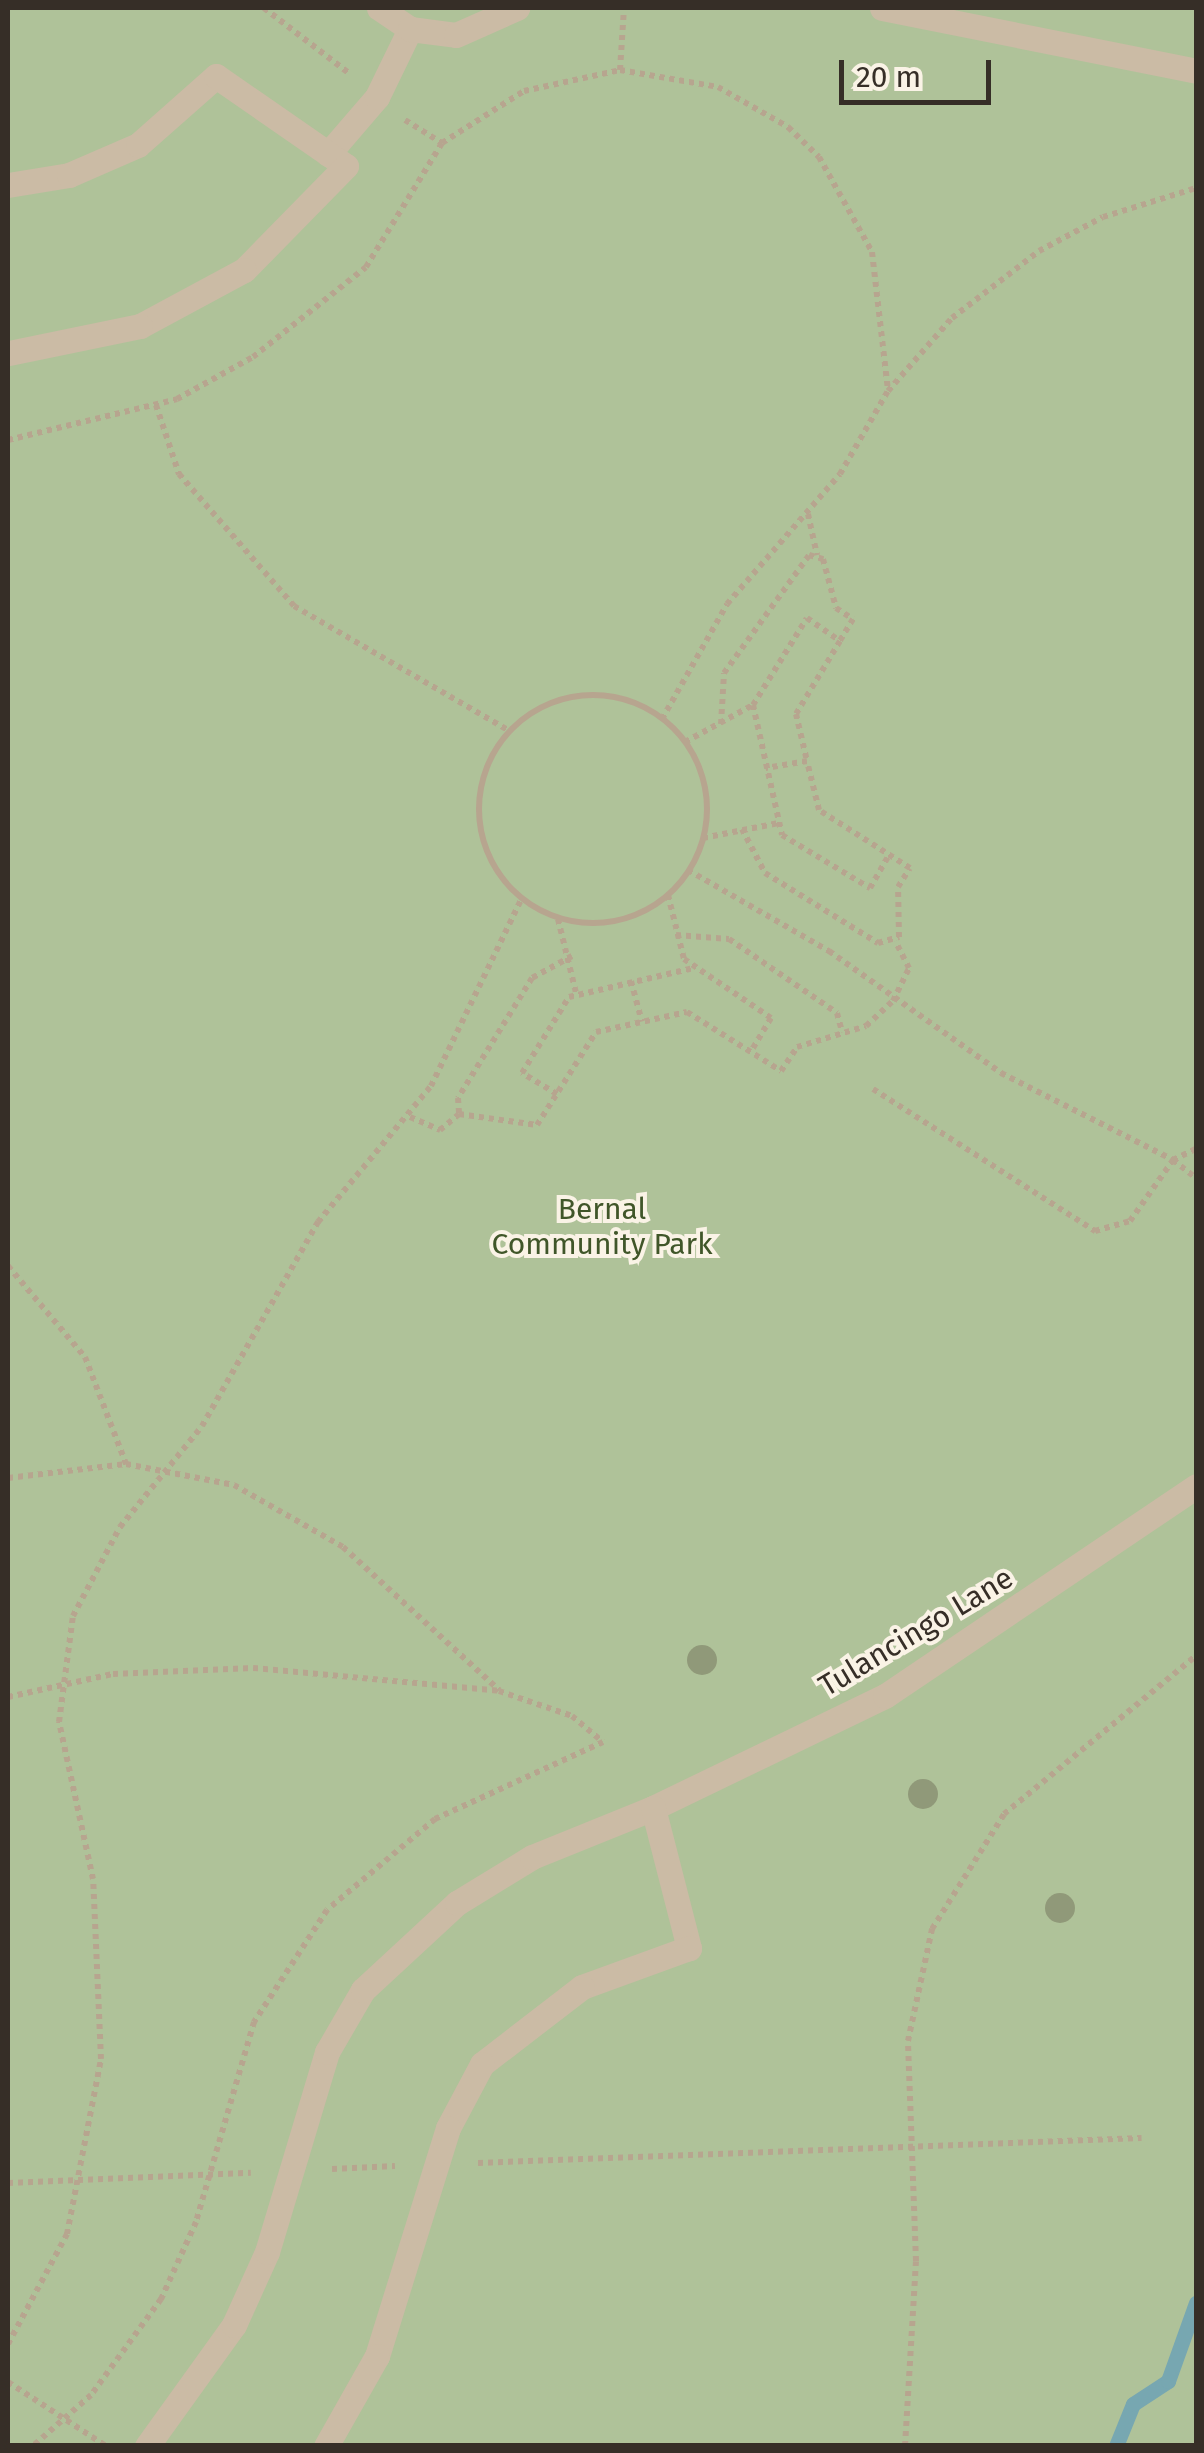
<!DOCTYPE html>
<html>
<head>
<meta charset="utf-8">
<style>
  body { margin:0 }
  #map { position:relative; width:1204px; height:2453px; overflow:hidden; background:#f2eada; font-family:"Fira Sans",sans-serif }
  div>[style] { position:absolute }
  .green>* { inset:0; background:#afc299 }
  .stream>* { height:15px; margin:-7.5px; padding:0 7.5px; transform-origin:7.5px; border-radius:7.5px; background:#77a7b1 }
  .path>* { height:6px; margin-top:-3px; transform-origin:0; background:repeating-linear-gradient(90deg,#b7a58f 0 5px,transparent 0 10px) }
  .path>.ring { margin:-3px; padding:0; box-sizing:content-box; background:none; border:6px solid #b7a58f; border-radius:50% }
  .service>* { height:25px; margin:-12.5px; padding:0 12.5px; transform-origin:12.5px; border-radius:12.5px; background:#cbbba5 }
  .minor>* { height:25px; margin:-12.5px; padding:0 12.5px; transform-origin:12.5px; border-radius:12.5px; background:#cbbba5 }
  .trees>* { width:30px; height:30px; margin:-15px; border-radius:50%; background:#909979 }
  span { translate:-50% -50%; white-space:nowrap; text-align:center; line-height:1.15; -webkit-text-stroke:8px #faf3e6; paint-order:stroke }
  .park-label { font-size:30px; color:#405629 }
  .street-label { font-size:30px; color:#362e27 }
  .frame { position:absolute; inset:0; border:10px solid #362e27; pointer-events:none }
  .scale { position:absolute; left:839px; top:60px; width:152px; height:45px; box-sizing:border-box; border:5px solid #362e27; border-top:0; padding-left:12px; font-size:30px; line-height:35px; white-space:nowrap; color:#362e27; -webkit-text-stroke:8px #faf3e6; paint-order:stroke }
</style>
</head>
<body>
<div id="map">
  <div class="green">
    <i style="clip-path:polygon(8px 8px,1196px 8px,1196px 2445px,8px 2446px)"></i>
  </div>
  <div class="stream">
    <i style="left:1116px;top:2446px;width:45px;rotate:-68deg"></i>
    <i style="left:1133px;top:2404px;width:42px;rotate:-33.3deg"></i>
    <i style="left:1168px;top:2381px;width:83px;rotate:-70.3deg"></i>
  </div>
  <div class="path">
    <i style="left:264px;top:8px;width:108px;rotate:37.5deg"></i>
    <i style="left:620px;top:70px;width:62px;rotate:-86.3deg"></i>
    <i style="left:405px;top:120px;width:44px;rotate:31.9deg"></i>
    <i style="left:156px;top:405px;width:73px;rotate:71.6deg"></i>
    <i style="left:179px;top:474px;width:175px;rotate:48.9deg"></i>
    <i style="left:294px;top:606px;width:250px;rotate:30.1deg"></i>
    <i style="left:8px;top:440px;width:174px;rotate:-13.6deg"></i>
    <i style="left:177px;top:399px;width:87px;rotate:-28.9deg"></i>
    <i style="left:253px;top:357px;width:144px;rotate:-38.5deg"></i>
    <i style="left:366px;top:267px;width:145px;rotate:-58.5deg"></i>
    <i style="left:442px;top:143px;width:97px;rotate:-32.4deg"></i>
    <i style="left:524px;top:91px;width:98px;rotate:-12.3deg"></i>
    <i style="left:620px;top:70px;width:99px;rotate:9.8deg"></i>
    <i style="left:718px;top:87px;width:81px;rotate:29.7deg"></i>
    <i style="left:788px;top:127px;width:43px;rotate:44.1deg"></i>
    <i style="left:819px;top:157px;width:109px;rotate:60.8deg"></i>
    <i style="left:872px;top:252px;width:140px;rotate:83.4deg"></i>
    <i style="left:808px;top:514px;width:42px;rotate:77.6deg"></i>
    <i class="ring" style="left:479px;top:695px;width:222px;height:222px"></i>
    <i style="left:753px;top:705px;width:102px;rotate:-58.2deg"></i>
    <i style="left:807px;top:618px;width:40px;rotate:34.9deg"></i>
    <i style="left:840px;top:641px;width:85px;rotate:121.1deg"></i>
    <i style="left:796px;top:714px;width:48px;rotate:76.8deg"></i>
    <i style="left:662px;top:719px;width:132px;rotate:-60.5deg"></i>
    <i style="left:727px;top:604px;width:172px;rotate:-49deg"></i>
    <i style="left:840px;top:474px;width:96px;rotate:-60deg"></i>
    <i style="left:888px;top:391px;width:97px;rotate:-48.8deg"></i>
    <i style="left:952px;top:318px;width:110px;rotate:-37.6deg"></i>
    <i style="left:1039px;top:251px;width:72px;rotate:-28deg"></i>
    <i style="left:1103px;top:217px;width:97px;rotate:-17.3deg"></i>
    <i style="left:721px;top:724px;width:51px;rotate:-86.6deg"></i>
    <i style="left:724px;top:673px;width:145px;rotate:-54.2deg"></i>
    <i style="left:809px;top:555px;width:15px;rotate:16deg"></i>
    <i style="left:823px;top:559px;width:51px;rotate:75.1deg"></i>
    <i style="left:836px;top:608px;width:20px;rotate:33deg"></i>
    <i style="left:853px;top:619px;width:26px;rotate:121deg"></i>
    <i style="left:685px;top:742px;width:77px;rotate:-28.6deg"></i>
    <i style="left:753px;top:705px;width:133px;rotate:77.4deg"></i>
    <i style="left:782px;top:835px;width:103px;rotate:31.1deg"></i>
    <i style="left:870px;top:888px;width:38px;rotate:-60deg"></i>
    <i style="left:742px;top:829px;width:50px;rotate:62.4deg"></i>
    <i style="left:765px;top:873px;width:133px;rotate:31.8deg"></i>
    <i style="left:878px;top:943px;width:22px;rotate:-16deg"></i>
    <i style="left:899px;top:937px;width:50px;rotate:-91.1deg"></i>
    <i style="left:898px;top:887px;width:22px;rotate:-58deg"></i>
    <i style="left:910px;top:868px;width:108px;rotate:-147.5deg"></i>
    <i style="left:819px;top:810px;width:50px;rotate:-103.8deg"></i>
    <i style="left:807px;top:761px;width:42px;rotate:170.3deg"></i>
    <i style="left:703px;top:838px;width:77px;rotate:-11.2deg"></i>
    <i style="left:688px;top:870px;width:163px;rotate:29.9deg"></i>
    <i style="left:829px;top:951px;width:211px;rotate:35.3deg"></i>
    <i style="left:1001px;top:1073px;width:193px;rotate:26.8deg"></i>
    <i style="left:1173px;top:1160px;width:25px;rotate:-26deg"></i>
    <i style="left:668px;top:895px;width:66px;rotate:76deg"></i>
    <i style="left:684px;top:959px;width:105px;rotate:34.1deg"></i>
    <i style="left:771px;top:1018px;width:39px;rotate:121deg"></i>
    <i style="left:558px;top:919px;width:76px;rotate:76.3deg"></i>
    <i style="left:676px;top:935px;width:53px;rotate:4.3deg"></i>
    <i style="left:729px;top:939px;width:131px;rotate:34.4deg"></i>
    <i style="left:837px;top:1013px;width:20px;rotate:75deg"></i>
    <i style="left:572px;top:956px;width:46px;rotate:151.2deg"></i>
    <i style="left:532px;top:978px;width:141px;rotate:121.7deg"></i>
    <i style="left:458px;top:1098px;width:16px;rotate:86deg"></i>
    <i style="left:459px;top:1114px;width:79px;rotate:8deg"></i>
    <i style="left:537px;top:1125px;width:110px;rotate:-57.6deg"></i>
    <i style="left:596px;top:1032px;width:93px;rotate:-12.4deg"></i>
    <i style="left:687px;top:1012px;width:111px;rotate:32.1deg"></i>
    <i style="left:781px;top:1071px;width:29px;rotate:-56deg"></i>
    <i style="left:797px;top:1047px;width:72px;rotate:-16.9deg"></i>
    <i style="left:866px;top:1026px;width:37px;rotate:-43deg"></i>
    <i style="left:893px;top:1001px;width:37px;rotate:-64deg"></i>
    <i style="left:909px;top:968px;width:30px;rotate:-117deg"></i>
    <i style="left:631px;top:981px;width:42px;rotate:75deg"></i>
    <i style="left:873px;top:1089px;width:264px;rotate:32.6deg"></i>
    <i style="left:1095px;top:1231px;width:36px;rotate:-16deg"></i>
    <i style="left:1130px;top:1221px;width:75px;rotate:-54.8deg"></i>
    <i style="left:1173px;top:1160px;width:29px;rotate:38deg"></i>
    <i style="left:557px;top:1094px;width:41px;rotate:-149deg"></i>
    <i style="left:522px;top:1073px;width:89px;rotate:-58.3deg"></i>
    <i style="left:569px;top:997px;width:128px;rotate:-13.1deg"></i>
    <i style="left:410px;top:1117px;width:33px;rotate:23deg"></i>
    <i style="left:440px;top:1130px;width:25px;rotate:-40deg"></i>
    <i style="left:8px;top:1266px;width:119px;rotate:49.8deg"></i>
    <i style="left:85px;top:1357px;width:115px;rotate:69deg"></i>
    <i style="left:8px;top:1478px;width:119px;rotate:-6.8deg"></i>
    <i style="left:126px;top:1464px;width:110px;rotate:11deg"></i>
    <i style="left:234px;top:1485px;width:125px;rotate:29.6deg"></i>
    <i style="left:343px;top:1547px;width:212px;rotate:42.5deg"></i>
    <i style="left:8px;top:1697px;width:107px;rotate:-12.4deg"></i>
    <i style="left:113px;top:1674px;width:140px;rotate:-2.5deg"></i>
    <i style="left:253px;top:1668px;width:247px;rotate:5.3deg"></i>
    <i style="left:499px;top:1691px;width:77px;rotate:18.9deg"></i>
    <i style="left:572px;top:1716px;width:40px;rotate:40deg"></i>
    <i style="left:603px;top:1742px;width:185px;rotate:155.4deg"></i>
    <i style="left:435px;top:1819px;width:141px;rotate:139.9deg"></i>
    <i style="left:327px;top:1910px;width:134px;rotate:123.1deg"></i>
    <i style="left:254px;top:2022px;width:208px;rotate:106.2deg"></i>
    <i style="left:196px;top:2222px;width:85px;rotate:114.4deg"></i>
    <i style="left:161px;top:2299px;width:119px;rotate:126.1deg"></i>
    <i style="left:91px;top:2395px;width:77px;rotate:138.7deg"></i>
    <i style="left:478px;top:2163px;width:664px;rotate:-2.16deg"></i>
    <i style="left:332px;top:2169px;width:63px;rotate:-2.7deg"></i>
    <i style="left:8px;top:2183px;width:243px;rotate:-2.4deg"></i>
    <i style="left:8px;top:2344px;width:125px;rotate:-61.8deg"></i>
    <i style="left:67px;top:2234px;width:178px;rotate:-79deg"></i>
    <i style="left:101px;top:2059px;width:180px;rotate:-92.5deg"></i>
    <i style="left:93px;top:1879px;width:161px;rotate:-102.2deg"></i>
    <i style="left:59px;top:1722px;width:107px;rotate:-82.5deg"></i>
    <i style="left:73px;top:1616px;width:101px;rotate:-62.2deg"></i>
    <i style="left:120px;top:1527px;width:130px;rotate:-50.9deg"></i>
    <i style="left:202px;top:1426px;width:235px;rotate:-60.4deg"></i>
    <i style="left:318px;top:1222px;width:177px;rotate:-50.3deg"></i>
    <i style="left:431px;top:1086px;width:209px;rotate:-64.2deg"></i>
    <i style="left:8px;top:2382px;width:117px;rotate:33.1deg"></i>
    <i style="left:905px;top:2446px;width:185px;rotate:-86.6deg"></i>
    <i style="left:916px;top:2261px;width:220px;rotate:-92.1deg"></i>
    <i style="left:908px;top:2041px;width:115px;rotate:-77.9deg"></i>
    <i style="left:932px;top:1929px;width:136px;rotate:-57.9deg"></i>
    <i style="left:1004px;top:1814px;width:249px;rotate:-39.5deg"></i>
  </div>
  <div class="service">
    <i style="left:328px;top:154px;width:75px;rotate:-49.3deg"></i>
    <i style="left:377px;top:97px;width:76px;rotate:-64.1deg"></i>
    <i style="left:8px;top:185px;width:62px;rotate:-9.3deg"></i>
    <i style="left:69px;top:175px;width:75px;rotate:-23.5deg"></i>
    <i style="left:138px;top:145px;width:104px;rotate:-41.5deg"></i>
    <i style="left:216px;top:76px;width:158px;rotate:34.7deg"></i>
    <i style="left:346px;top:166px;width:146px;rotate:134.4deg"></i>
    <i style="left:244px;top:270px;width:118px;rotate:151.7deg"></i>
    <i style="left:140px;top:326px;width:135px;rotate:168.4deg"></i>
    <i style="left:653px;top:1808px;width:258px;rotate:-25.8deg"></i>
    <i style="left:885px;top:1696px;width:375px;rotate:-34deg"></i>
    <i style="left:147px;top:2446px;width:149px;rotate:-54.3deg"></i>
    <i style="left:234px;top:2325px;width:80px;rotate:-65.7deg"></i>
    <i style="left:267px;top:2252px;width:209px;rotate:-73.3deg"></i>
    <i style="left:327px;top:2052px;width:72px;rotate:-59.9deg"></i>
    <i style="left:363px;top:1990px;width:128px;rotate:-42.8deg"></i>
    <i style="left:457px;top:1903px;width:88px;rotate:-31.5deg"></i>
    <i style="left:532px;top:1857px;width:131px;rotate:-22deg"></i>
    <i style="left:653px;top:1808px;width:145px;rotate:75.6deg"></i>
    <i style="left:689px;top:1948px;width:114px;rotate:160deg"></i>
    <i style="left:582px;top:1987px;width:126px;rotate:142.4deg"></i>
    <i style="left:482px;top:2064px;width:72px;rotate:118deg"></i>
    <i style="left:448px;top:2128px;width:239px;rotate:107.3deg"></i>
    <i style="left:377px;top:2356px;width:103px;rotate:119.5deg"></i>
  </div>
  <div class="minor">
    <i style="left:379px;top:8px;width:37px;rotate:34deg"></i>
    <i style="left:410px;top:29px;width:46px;rotate:7.4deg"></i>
    <i style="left:456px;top:35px;width:67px;rotate:-23.9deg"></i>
    <i style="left:882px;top:8px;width:320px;rotate:11.3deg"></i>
  </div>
  <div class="trees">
    <i style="left:702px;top:1660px"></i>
    <i style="left:923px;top:1794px"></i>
    <i style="left:1060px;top:1908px"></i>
  </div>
  <div class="park-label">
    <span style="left:602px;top:1226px">Bernal<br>Community Park</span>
  </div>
  <div class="street-label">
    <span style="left:916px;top:1632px;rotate:-31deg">Tulancingo Lane</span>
  </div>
  <div class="frame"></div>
  <div class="scale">20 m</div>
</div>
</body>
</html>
